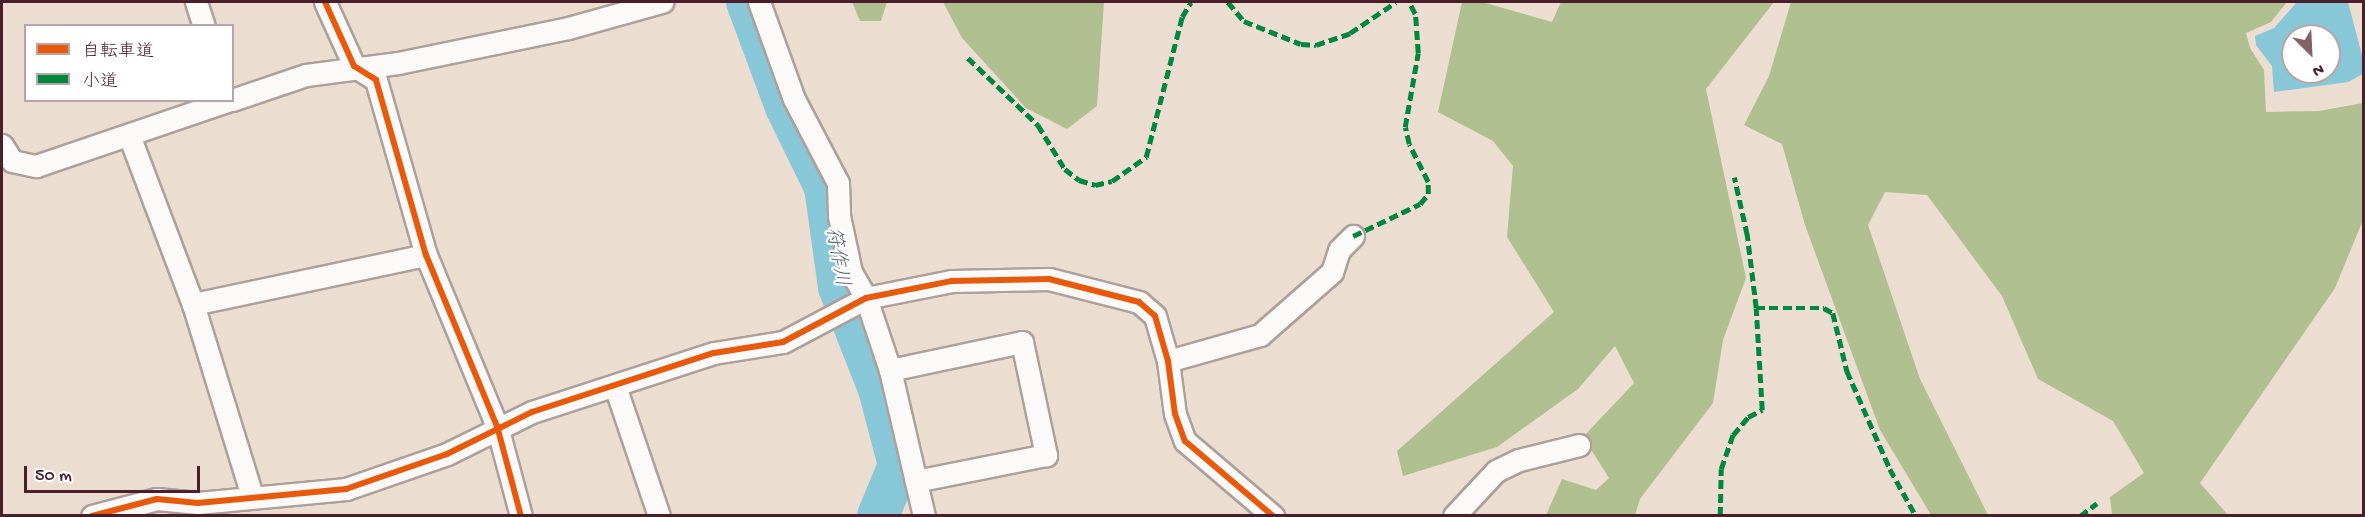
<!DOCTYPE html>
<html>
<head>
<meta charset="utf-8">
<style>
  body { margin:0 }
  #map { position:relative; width:2365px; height:517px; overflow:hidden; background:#ebded0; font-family:"Gochi Hand","Klee One",sans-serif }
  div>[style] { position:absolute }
  .forest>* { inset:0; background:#b0bf90 }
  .water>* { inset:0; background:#87c7d7 }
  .river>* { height:42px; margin:-21px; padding:0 21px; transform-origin:21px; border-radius:21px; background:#87c7d7 }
  .roads { filter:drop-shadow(2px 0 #ada09a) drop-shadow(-2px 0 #ada09a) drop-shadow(0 2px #ada09a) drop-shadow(0 -2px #ada09a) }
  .street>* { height:21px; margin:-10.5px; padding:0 10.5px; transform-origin:10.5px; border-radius:10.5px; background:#fcfaf8 }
  .quiet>* { height:4.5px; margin-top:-2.25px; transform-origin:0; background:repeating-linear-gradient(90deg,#00873e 0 9px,transparent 0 13.5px) }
  .cycleway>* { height:6px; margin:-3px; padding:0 3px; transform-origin:3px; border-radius:3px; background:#e8590c }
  span { translate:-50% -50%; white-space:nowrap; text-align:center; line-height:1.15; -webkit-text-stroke:4.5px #fff; paint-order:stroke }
  .water-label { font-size:20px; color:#515e71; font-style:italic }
  .frame { position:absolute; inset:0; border:3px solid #4a1f2b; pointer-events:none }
  .legend { position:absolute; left:24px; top:24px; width:210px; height:78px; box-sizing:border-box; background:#fff; border:2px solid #b7a5aa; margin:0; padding:8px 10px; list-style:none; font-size:18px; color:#4a1f2b }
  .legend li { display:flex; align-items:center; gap:12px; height:30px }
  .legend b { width:30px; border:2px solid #b7a5aa }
  .north { position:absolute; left:2281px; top:24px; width:60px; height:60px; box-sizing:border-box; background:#fff; border:2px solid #b7a5aa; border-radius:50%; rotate:156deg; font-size:16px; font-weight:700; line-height:24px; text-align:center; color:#4a1f2b }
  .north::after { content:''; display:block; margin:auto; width:21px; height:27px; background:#826265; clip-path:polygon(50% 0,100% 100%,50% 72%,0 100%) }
  .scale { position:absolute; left:24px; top:466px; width:176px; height:27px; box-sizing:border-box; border:3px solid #4a1f2b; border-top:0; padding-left:8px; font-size:18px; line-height:21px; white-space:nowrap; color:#4a1f2b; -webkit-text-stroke:4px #fff; paint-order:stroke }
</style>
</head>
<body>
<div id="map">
  <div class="forest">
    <i style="clip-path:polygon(852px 2px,887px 2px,881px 21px,860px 21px)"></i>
    <i style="clip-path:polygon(943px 2px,1104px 2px,1097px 106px,1067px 129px,1026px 108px,962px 38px)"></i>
    <i style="clip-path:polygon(1462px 2px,1482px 2px,1552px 22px,1561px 2px,1774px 2px,1706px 89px,1746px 278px,1723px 340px,1713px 403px,1640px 499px,1635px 515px,1546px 515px,1562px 479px,1596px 490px,1609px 478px,1583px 437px,1634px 383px,1615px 346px,1578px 389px,1497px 447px,1403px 476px,1397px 451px,1554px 312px,1507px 237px,1513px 166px,1493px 141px,1438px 112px)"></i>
    <i style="clip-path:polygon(1791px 2px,2287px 2px,2271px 22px,2246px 33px,2250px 48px,2264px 70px,2266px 112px,2319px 111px,2363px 103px,2363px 220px,2335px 288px,2200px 483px,2228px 515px,2112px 515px,2110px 497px,2144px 473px,2113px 421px,2038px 379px,2002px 296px,1927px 195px,1885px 192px,1868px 225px,1920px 379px,1988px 515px,1931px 515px,1880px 430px,1805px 225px,1782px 144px,1744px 125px,1769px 76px)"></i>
  </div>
  <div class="water">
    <i style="clip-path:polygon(evenodd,2297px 2px,2348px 2px,2363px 59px,2363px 74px,2348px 82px,2274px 92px,2272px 66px,2256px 45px,2255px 36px,2274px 28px,2297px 2px,2293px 36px,2329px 36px,2329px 72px,2293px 72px,2293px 36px)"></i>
  </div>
  <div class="river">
    <i style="left:747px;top:2px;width:112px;rotate:69.6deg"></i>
    <i style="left:786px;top:107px;width:89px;rotate:64deg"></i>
    <i style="left:825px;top:187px;width:101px;rotate:82deg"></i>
    <i style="left:839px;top:287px;width:110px;rotate:68.6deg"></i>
    <i style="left:879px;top:389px;width:79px;rotate:75.3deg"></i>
    <i style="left:899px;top:465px;width:55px;rotate:112.4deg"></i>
  </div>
  <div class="roads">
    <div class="street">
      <i style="left:196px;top:2px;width:25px;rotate:72deg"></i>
      <i style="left:325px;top:2px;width:70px;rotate:65.6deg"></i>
      <i style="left:354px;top:66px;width:26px;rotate:32deg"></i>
      <i style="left:376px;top:80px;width:182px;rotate:74.1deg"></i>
      <i style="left:426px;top:255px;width:185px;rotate:67.5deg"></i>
      <i style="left:497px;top:426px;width:93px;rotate:75.1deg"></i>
      <i style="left:759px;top:2px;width:103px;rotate:70.2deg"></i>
      <i style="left:794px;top:99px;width:95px;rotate:62.4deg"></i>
      <i style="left:838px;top:183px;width:33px;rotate:88deg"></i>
      <i style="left:839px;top:216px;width:57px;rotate:77.9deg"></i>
      <i style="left:851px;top:272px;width:30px;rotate:60deg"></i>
      <i style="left:866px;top:298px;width:76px;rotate:71.6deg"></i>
      <i style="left:890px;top:370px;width:150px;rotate:76.9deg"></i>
      <i style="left:232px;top:100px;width:78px;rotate:-18.7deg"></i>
      <i style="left:306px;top:75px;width:93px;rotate:-7.4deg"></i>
      <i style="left:398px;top:63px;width:174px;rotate:-11.6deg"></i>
      <i style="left:568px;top:28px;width:98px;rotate:-15.5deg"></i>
      <i style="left:129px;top:135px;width:181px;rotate:69.3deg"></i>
      <i style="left:193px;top:304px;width:201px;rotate:72.9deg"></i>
      <i style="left:2px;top:145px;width:19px;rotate:58deg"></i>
      <i style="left:12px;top:161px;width:25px;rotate:12deg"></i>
      <i style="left:36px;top:166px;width:205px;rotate:-18.8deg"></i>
      <i style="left:193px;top:304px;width:238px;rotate:-11.9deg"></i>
      <i style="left:1168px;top:361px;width:96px;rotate:-15.8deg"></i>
      <i style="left:1260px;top:335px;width:96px;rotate:-41.2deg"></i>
      <i style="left:1332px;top:272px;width:23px;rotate:-72deg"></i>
      <i style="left:1339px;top:250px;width:20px;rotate:-45deg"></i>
      <i style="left:890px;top:370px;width:135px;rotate:-12deg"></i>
      <i style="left:1022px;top:342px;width:116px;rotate:78deg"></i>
      <i style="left:1046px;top:455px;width:133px;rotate:168.7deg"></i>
      <i style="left:615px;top:386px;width:137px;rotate:71.3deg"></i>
      <i style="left:92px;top:516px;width:67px;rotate:-14.7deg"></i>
      <i style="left:157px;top:499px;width:41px;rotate:5.6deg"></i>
      <i style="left:198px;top:503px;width:149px;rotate:-5.4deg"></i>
      <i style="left:346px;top:489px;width:107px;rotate:-19.1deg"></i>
      <i style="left:447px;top:454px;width:95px;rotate:-26.3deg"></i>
      <i style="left:532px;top:412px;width:191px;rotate:-18deg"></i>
      <i style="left:714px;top:353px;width:70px;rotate:-9.1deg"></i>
      <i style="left:783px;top:342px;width:94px;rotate:-27.9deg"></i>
      <i style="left:866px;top:298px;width:88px;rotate:-11.2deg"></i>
      <i style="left:952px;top:281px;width:97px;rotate:-1.2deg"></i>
      <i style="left:1049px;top:279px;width:93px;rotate:14.3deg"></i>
      <i style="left:1139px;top:302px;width:21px;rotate:41deg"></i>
      <i style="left:1155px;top:316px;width:47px;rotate:73.9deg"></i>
      <i style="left:1168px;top:361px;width:53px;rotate:82.5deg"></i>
      <i style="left:1175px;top:414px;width:29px;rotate:70deg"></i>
      <i style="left:1185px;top:441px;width:116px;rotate:40.4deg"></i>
      <i style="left:1454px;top:516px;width:62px;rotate:-47deg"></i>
      <i style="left:1496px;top:471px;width:25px;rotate:-26deg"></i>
      <i style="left:1519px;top:460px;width:62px;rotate:-14deg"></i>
    </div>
  </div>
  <div class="quiet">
    <i style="left:1228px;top:2px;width:25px;rotate:50deg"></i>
    <i style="left:1244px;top:21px;width:61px;rotate:22deg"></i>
    <i style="left:1301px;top:44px;width:15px;rotate:4deg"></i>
    <i style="left:1316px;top:45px;width:36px;rotate:-19deg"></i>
    <i style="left:1350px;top:33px;width:55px;rotate:-34deg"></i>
    <i style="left:968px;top:58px;width:97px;rotate:43.7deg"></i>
    <i style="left:1038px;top:125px;width:52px;rotate:58.5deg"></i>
    <i style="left:1065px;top:169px;width:18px;rotate:38deg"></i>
    <i style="left:1079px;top:180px;width:17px;rotate:17deg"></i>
    <i style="left:1095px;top:185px;width:17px;rotate:-13deg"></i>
    <i style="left:1112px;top:181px;width:42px;rotate:-35.2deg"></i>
    <i style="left:1146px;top:157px;width:145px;rotate:-75.6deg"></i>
    <i style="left:1182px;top:17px;width:17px;rotate:-59deg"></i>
    <i style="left:1353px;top:236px;width:74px;rotate:-25.5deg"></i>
    <i style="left:1420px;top:204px;width:13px;rotate:-51deg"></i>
    <i style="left:1428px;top:194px;width:12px;rotate:-90deg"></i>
    <i style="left:1428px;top:182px;width:42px;rotate:-116.6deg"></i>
    <i style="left:1409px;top:144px;width:17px;rotate:-103deg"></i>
    <i style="left:1405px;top:127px;width:75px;rotate:-80deg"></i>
    <i style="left:1418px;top:53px;width:39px;rotate:-94deg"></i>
    <i style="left:1415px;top:14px;width:13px;rotate:-117deg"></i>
    <i style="left:1756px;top:308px;width:68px"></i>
    <i style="left:1824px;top:308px;width:10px;rotate:29deg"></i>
    <i style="left:1833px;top:313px;width:60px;rotate:76.4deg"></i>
    <i style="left:1847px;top:371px;width:107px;rotate:66.3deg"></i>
    <i style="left:1890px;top:469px;width:54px;rotate:61deg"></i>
    <i style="left:1720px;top:516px;width:47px;rotate:-88.8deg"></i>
    <i style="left:1721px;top:469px;width:36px;rotate:-71deg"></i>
    <i style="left:1733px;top:435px;width:23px;rotate:-50deg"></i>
    <i style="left:1748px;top:417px;width:16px;rotate:-27deg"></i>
    <i style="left:1762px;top:410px;width:102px;rotate:-93.4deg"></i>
    <i style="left:1756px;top:308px;width:74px;rotate:-97deg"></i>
    <i style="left:1747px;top:235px;width:59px;rotate:-102.6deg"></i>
    <i style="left:2080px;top:516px;width:21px;rotate:-37deg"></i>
  </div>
  <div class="cycleway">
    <i style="left:325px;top:2px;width:70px;rotate:65.6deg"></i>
    <i style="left:354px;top:66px;width:26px;rotate:32deg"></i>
    <i style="left:376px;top:80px;width:182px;rotate:74.1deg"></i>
    <i style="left:426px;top:255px;width:185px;rotate:67.5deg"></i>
    <i style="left:497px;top:426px;width:93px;rotate:75.1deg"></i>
    <i style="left:92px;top:516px;width:67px;rotate:-14.7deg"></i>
    <i style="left:157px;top:499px;width:41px;rotate:5.6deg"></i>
    <i style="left:198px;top:503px;width:149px;rotate:-5.4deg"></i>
    <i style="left:346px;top:489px;width:107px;rotate:-19.1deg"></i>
    <i style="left:447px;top:454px;width:95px;rotate:-26.3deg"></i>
    <i style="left:532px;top:412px;width:191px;rotate:-18deg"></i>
    <i style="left:714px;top:353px;width:70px;rotate:-9.1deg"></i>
    <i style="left:783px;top:342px;width:94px;rotate:-27.9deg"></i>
    <i style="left:866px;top:298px;width:88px;rotate:-11.2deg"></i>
    <i style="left:952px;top:281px;width:97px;rotate:-1.2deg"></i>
    <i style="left:1049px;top:279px;width:93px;rotate:14.3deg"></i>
    <i style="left:1139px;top:302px;width:21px;rotate:41deg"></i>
    <i style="left:1155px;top:316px;width:47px;rotate:73.9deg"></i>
    <i style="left:1168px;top:361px;width:53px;rotate:82.5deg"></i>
    <i style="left:1175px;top:414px;width:29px;rotate:70deg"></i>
    <i style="left:1185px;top:441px;width:116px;rotate:40.4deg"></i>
  </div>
  <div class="water-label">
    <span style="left:836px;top:257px;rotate:80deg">符作川</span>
  </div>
  <div class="frame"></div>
  <ul class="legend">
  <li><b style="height:8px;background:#e8590c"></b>自転車道</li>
  <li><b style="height:8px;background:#00873e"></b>小道</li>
  </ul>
  <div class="north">N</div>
  <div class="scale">50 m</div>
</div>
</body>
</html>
